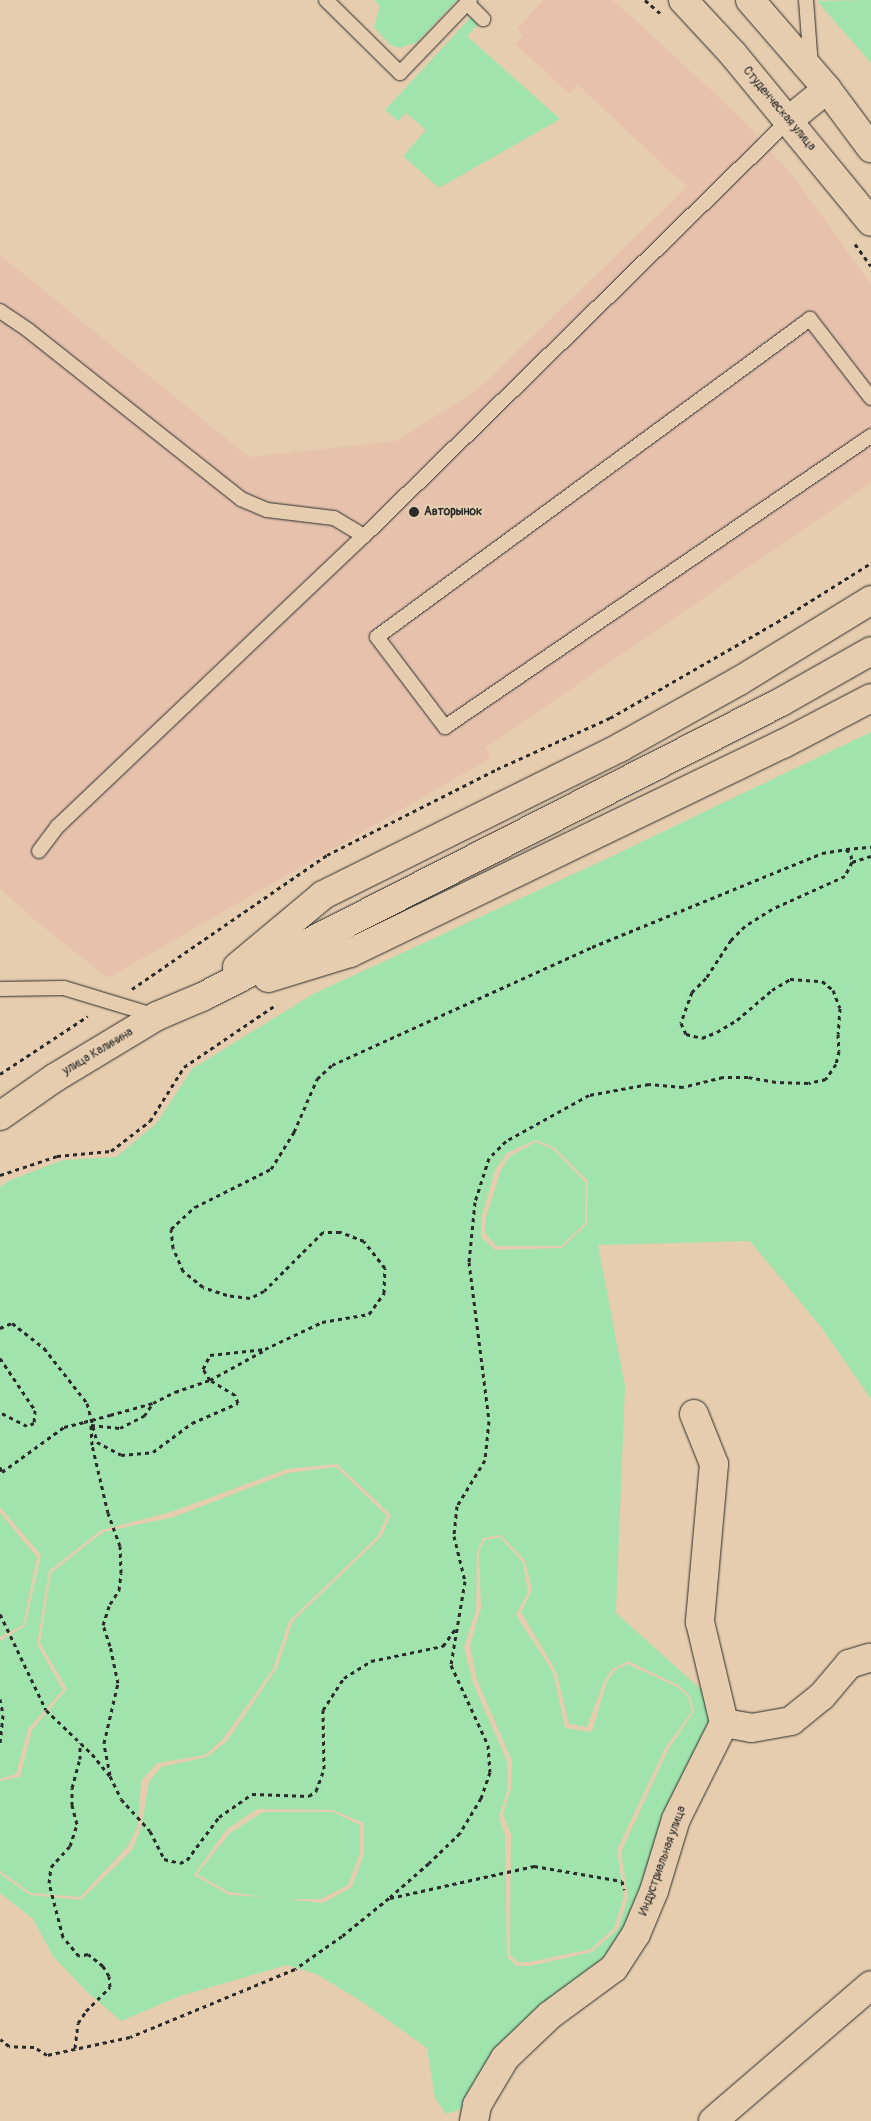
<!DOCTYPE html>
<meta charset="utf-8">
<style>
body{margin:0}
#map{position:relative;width:871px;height:2121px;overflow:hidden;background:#e7cdaf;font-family:Pangolin,sans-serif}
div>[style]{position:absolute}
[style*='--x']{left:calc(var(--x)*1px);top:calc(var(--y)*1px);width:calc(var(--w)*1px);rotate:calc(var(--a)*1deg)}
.built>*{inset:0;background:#e6c2ac}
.green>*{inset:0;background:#a0e3ad}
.path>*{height:3px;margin-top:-1.5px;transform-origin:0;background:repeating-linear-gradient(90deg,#2b2b2b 0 4px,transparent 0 8px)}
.roads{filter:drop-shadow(0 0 1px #2b2b2b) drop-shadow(0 0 1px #2b2b2b)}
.lane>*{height:14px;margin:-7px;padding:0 7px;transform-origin:7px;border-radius:7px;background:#e7cdaf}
.street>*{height:28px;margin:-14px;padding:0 14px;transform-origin:14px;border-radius:14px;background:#e7cdaf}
.secondary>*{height:28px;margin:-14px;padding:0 14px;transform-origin:14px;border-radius:14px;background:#e7cdaf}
.path-bridge>*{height:3px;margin-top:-1.5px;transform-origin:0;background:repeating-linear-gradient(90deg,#2b2b2b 0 4px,transparent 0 8px)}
.dots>*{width:14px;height:14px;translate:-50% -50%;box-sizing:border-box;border:2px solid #e7cdaf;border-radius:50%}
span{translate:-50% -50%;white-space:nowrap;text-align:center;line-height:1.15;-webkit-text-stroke:5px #e7cdaf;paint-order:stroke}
.street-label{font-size:12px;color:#2b2b2b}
.poi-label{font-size:12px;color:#2b2b2b;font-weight:700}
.left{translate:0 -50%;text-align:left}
</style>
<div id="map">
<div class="built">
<i style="clip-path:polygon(543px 0,612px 0,632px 17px,740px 117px,793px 176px,871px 284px,871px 483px,485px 748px,491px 758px,108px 978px,37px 922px,0 888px,0 255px,249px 457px,396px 441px,477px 390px,687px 187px,578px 85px,570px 94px,515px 44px,523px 35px,517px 29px)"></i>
</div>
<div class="green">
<i style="clip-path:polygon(374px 0,457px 0,417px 42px,400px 48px,390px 45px,374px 27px,380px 6px)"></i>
<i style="clip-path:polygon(871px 0,871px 63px,817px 1px)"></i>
<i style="clip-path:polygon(471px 17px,478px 24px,467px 36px,560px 119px,439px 188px,403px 156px,426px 130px,406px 113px,398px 121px,385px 110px)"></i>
<i style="clip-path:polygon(evenodd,871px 732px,871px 1399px,821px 1327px,750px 1241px,598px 1245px,625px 1386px,616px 1613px,706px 1694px,718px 1726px,633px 1933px,469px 2107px,446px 2114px,435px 2098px,427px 2048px,361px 2001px,316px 1974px,287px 1965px,180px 1996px,121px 2021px,85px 1990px,53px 1956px,33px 1919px,0 1893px,0 1874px,30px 1895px,81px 1900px,132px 1850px,141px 1828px,149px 1782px,161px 1767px,207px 1757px,227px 1741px,277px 1668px,293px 1621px,381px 1537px,391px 1515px,337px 1464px,287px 1469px,171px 1512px,101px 1530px,49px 1571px,37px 1644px,63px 1690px,28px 1729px,16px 1774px,0 1779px,0 1641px,25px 1626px,41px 1555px,0 1507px,0 1187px,8px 1181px,63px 1160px,116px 1157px,156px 1124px,192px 1069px,313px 994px,606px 859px,871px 732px,536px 1140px,555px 1148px,588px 1181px,587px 1224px,562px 1248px,495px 1250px,481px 1237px,481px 1219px,495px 1170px,507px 1153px,536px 1140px,871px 732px,501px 1535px,525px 1561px,532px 1590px,521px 1612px,556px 1671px,569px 1724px,587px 1727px,603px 1684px,611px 1670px,628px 1661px,678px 1685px,690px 1696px,694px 1711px,668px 1750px,621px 1852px,628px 1897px,618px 1929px,592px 1952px,530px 1966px,517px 1966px,507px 1957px,505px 1836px,499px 1817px,508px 1788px,507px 1761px,473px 1683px,464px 1647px,476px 1610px,477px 1551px,483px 1538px,501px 1535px,871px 732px,257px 1809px,333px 1810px,364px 1823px,364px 1853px,352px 1887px,323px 1903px,285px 1899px,321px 1899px,348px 1885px,360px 1853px,360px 1825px,333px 1812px,263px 1812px,230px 1833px,197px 1874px,229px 1892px,266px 1897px,229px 1895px,194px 1875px,226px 1830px,257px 1809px)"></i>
<i style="clip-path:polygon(536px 1142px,554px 1150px,585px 1182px,585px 1223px,561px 1246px,496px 1246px,485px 1233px,486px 1217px,501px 1170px,509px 1157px)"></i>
<i style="clip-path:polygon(336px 1467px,387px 1516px,377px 1537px,289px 1621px,273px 1669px,223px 1739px,205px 1755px,157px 1763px,141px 1781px,138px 1826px,128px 1846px,80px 1897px,31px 1893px,0 1871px,0 1781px,20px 1777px,32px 1730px,67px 1689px,40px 1643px,51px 1573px,103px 1532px,174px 1517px,288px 1473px)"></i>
<i style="clip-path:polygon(0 1513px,37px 1557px,23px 1625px,0 1637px)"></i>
<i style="clip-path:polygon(500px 1537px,523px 1563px,528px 1592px,516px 1615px,553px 1672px,565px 1728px,592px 1732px,606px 1684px,614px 1671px,627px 1664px,677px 1687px,688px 1697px,692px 1711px,665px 1748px,617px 1850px,624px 1896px,614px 1928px,591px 1949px,530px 1962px,518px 1962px,510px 1955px,511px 1834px,503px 1814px,511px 1788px,512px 1761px,477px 1680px,470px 1645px,481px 1608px,479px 1550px,485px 1540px)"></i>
</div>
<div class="path">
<i style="--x:645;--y:0;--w:20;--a:41"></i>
<i style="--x:855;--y:244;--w:27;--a:54"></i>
<i style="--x:846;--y:849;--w:25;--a:-5"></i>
<i style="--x:852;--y:862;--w:20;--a:-18"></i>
<i style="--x:132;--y:989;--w:237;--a:-34.5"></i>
<i style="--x:327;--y:855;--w:191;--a:-26.8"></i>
<i style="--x:497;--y:769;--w:124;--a:-24.3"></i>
<i style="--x:610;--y:718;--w:193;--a:-29.9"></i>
<i style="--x:777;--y:622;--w:111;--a:-32.1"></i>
<i style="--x:0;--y:1074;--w:105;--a:-33.4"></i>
<i style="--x:0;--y:1175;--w:60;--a:-18.4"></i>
<i style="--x:57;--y:1156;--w:54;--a:-5.3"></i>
<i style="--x:111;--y:1151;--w:49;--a:-37.6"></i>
<i style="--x:150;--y:1121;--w:64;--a:-57.8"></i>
<i style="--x:184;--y:1067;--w:112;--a:-34.1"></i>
<i style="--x:0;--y:1328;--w:13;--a:-23"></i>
<i style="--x:12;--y:1323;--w:41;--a:38"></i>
<i style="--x:44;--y:1348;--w:70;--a:52"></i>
<i style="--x:87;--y:1403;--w:40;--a:75.6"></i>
<i style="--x:97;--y:1442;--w:27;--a:28"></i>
<i style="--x:121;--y:1455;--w:32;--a:-5"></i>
<i style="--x:153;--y:1452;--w:49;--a:-36.6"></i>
<i style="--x:192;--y:1423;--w:50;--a:-23.5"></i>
<i style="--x:238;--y:1403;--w:9;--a:-111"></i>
<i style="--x:235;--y:1395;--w:29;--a:-149"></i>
<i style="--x:210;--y:1380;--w:13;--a:-122"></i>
<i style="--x:203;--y:1369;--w:16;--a:-63"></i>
<i style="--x:210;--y:1355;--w:55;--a:-6.2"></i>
<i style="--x:265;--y:1349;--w:63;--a:-25.3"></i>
<i style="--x:322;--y:1322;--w:48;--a:-9.7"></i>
<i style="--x:369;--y:1314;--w:26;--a:-54"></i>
<i style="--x:384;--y:1293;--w:25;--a:-88"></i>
<i style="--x:385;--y:1268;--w:34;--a:-128"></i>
<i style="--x:364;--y:1241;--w:26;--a:-159"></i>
<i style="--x:340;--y:1232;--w:17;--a:180"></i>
<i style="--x:323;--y:1232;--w:83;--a:135"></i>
<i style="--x:264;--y:1291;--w:16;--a:153"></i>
<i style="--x:250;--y:1298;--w:23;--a:-173"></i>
<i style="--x:227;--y:1295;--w:25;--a:-162"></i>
<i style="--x:203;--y:1287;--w:26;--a:-141"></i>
<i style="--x:183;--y:1271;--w:25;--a:-113"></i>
<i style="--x:173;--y:1248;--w:19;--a:-96"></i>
<i style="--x:171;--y:1229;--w:33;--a:-43"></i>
<i style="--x:195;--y:1207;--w:85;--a:-26.6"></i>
<i style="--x:271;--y:1169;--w:44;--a:-58.1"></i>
<i style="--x:294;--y:1132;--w:58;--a:-66.5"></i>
<i style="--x:317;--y:1079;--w:21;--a:-43"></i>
<i style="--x:332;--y:1065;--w:286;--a:-24.4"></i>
<i style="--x:592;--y:947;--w:248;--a:-22.2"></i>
<i style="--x:822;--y:853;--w:24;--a:-9"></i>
<i style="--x:846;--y:849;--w:8;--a:50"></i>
<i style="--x:851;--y:855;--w:7;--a:82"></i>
<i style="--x:852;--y:862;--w:16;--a:117"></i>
<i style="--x:845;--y:876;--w:80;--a:155.7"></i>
<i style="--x:772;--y:909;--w:32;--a:148"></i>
<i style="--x:745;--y:926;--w:20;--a:135"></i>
<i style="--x:731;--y:940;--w:45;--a:123.3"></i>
<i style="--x:706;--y:978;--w:20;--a:135"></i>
<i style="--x:692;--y:992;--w:33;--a:110"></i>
<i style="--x:681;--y:1023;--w:12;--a:66"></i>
<i style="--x:686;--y:1034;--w:16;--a:14"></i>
<i style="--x:702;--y:1038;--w:16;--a:-22"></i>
<i style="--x:717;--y:1032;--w:23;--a:-31"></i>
<i style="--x:737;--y:1020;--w:46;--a:-40.6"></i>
<i style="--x:772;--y:990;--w:21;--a:-31"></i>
<i style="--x:790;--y:979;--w:32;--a:4"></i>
<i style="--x:822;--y:981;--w:14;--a:39"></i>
<i style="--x:833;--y:990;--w:19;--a:69"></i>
<i style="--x:840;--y:1008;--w:26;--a:94"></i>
<i style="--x:838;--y:1034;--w:17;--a:87"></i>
<i style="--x:839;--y:1051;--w:13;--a:103"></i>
<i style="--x:836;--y:1064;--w:18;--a:124"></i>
<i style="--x:826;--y:1079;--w:18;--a:167"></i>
<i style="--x:808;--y:1083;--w:32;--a:-178"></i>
<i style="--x:776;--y:1082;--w:28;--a:-170"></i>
<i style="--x:748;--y:1077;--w:25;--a:180"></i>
<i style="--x:723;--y:1077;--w:41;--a:166"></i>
<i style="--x:683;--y:1087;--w:34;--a:-175"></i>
<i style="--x:649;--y:1084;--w:61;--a:169.6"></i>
<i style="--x:589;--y:1095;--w:95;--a:151"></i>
<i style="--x:506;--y:1141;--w:24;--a:135"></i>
<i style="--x:489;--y:1158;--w:46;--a:107.7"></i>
<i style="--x:475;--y:1202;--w:60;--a:95.7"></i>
<i style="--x:469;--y:1262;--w:160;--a:82.8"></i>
<i style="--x:489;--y:1421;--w:39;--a:96"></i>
<i style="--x:485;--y:1460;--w:54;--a:121.3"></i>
<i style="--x:457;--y:1506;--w:30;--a:96"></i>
<i style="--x:454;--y:1536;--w:46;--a:76.3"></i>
<i style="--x:465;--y:1581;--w:85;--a:99.5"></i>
<i style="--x:451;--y:1665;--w:88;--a:65.2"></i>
<i style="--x:488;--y:1745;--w:27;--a:86"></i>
<i style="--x:490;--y:1772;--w:28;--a:109"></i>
<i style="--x:481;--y:1798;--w:41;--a:121"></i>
<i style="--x:460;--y:1833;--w:43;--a:135.9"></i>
<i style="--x:429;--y:1863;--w:53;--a:138.8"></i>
<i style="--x:389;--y:1898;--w:60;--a:141"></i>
<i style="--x:342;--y:1936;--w:57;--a:144.9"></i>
<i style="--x:295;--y:1969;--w:178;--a:157.6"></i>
<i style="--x:130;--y:2037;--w:85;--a:167.8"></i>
<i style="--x:47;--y:2055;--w:15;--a:-148"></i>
<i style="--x:34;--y:2047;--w:25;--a:-178"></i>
<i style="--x:9;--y:2046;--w:11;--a:-142"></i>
<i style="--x:0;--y:1358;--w:63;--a:56.1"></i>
<i style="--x:35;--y:1410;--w:13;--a:94"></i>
<i style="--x:34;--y:1423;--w:8;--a:157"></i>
<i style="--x:27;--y:1426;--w:30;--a:-153"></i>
<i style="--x:110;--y:1415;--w:45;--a:-15.6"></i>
<i style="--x:0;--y:1467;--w:5;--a:68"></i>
<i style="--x:2;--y:1472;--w:77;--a:-36"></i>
<i style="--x:64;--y:1427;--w:21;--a:-14"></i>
<i style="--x:0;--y:1614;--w:106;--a:64.4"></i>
<i style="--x:46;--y:1710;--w:64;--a:43.7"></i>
<i style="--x:92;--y:1754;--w:28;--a:51"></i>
<i style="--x:110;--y:1776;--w:25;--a:64"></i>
<i style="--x:121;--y:1799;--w:43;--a:47.8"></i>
<i style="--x:150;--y:1831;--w:31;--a:63"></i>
<i style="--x:164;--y:1859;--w:16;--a:14"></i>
<i style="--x:180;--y:1863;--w:8;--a:-23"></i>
<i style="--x:187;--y:1860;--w:54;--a:-53.3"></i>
<i style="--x:219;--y:1817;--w:40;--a:-34.9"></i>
<i style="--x:252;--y:1794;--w:57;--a:2"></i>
<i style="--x:309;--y:1796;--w:9;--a:-36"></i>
<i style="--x:316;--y:1791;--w:23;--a:-70"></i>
<i style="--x:324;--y:1769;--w:59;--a:-91"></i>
<i style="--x:323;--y:1710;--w:38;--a:-57"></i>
<i style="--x:344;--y:1678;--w:32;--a:-32"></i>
<i style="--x:371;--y:1661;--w:74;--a:-11.8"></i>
<i style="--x:443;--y:1646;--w:22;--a:-54"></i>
<i style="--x:0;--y:1699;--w:16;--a:79"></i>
<i style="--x:3;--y:1715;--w:28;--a:96"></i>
<i style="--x:110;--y:1775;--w:33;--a:-101"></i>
<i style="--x:104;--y:1743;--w:62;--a:-76.9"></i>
<i style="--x:118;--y:1683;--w:38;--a:-102"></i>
<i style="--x:110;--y:1646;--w:22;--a:-108"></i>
<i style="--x:103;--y:1625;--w:22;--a:-72"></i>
<i style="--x:110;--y:1604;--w:17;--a:-57"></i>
<i style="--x:119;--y:1590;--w:17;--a:-83"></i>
<i style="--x:121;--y:1573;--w:27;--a:-92"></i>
<i style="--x:120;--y:1546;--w:35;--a:-110"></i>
<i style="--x:108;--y:1513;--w:70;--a:-103.2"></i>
<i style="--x:92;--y:1445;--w:20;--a:-93"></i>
<i style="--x:91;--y:1425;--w:29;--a:6"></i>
<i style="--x:120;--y:1428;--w:27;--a:-27"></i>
<i style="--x:144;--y:1416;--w:16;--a:-55"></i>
<i style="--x:153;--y:1403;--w:25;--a:-27"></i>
<i style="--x:175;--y:1392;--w:37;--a:-19"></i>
<i style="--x:210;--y:1380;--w:60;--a:-28.7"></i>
<i style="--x:390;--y:1898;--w:148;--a:-12.5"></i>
<i style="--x:534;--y:1866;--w:89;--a:9.7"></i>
<i style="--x:622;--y:1881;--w:9;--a:77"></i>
<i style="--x:75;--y:2048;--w:25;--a:-83"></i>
<i style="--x:78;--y:2023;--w:14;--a:-56"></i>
<i style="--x:86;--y:2011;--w:34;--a:-45"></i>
<i style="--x:110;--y:1987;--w:11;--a:-95"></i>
<i style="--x:109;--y:1976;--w:12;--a:-121"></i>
<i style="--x:103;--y:1966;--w:19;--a:-141"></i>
<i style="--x:88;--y:1954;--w:9;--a:167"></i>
<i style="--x:79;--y:1956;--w:25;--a:-130"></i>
<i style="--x:63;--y:1937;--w:56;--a:-104.5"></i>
<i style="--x:49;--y:1883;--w:16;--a:-83"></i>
<i style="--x:51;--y:1867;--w:28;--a:-48"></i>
<i style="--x:70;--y:1846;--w:23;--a:-72"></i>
<i style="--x:77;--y:1824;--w:20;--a:-105"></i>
<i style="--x:72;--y:1805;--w:17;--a:-90"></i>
<i style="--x:72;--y:1788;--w:30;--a:-75"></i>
<i style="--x:80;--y:1759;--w:16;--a:-90"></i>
</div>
<div class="roads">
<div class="lane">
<i style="--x:326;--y:0;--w:104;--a:44.6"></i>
<i style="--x:400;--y:73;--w:101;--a:-46.2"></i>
<i style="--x:806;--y:0;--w:67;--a:85.7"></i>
<i style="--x:467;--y:3;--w:23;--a:45"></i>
<i style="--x:0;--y:311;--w:34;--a:34"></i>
<i style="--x:28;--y:330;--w:272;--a:38.4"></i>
<i style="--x:241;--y:499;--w:28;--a:23"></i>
<i style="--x:267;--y:510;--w:67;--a:6.8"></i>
<i style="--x:334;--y:518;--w:35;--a:31"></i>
<i style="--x:871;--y:398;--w:100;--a:-127.7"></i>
<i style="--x:810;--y:319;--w:537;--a:143.71"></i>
<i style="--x:377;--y:637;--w:113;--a:52.9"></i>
<i style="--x:445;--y:727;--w:516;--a:-34.34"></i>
<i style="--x:39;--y:851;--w:31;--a:-53"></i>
<i style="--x:58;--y:826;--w:422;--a:-43.5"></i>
<i style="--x:364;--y:536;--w:595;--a:-44.39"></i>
<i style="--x:0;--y:989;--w:64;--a:-0.9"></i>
<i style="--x:64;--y:988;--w:96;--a:16.9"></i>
</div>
<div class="street">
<i style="--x:694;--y:1414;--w:54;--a:68.2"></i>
<i style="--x:714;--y:1464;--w:159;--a:95.1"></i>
<i style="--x:700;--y:1622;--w:104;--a:76.6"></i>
<i style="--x:724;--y:1723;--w:28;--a:10"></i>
<i style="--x:752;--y:1728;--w:40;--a:-10"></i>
<i style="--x:791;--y:1721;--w:40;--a:-39"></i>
<i style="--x:822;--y:1696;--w:42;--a:-49.8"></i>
<i style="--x:849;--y:1664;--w:21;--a:-17"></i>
<i style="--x:474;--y:2121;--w:16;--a:-79"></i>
<i style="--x:477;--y:2105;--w:55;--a:-59.2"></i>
<i style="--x:505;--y:2058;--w:62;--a:-43.7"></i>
<i style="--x:550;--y:2015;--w:79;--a:-36.3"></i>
<i style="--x:614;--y:1968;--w:40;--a:-57.1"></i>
<i style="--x:636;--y:1934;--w:47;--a:-67.3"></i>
<i style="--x:654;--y:1891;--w:75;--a:-73"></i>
<i style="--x:676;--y:1819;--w:107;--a:-63.4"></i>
</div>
<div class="secondary">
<i style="--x:683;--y:0;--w:74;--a:47.2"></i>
<i style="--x:733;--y:54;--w:217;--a:50.6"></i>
<i style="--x:750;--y:0;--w:118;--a:49.1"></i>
<i style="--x:827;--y:89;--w:74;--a:53.3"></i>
<i style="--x:789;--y:120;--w:49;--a:-39.2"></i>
<i style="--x:237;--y:967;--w:112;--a:-39.9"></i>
<i style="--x:323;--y:895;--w:333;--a:-26.4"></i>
<i style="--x:621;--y:747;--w:135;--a:-29.2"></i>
<i style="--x:739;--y:681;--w:155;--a:-31.5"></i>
<i style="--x:268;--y:978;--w:86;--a:-17"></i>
<i style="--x:350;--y:953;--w:481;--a:-25.8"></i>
<i style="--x:783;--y:744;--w:99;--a:-27.6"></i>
<i style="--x:0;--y:1116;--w:68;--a:-34.9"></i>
<i style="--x:56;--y:1077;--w:118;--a:-31.1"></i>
<i style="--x:157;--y:1016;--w:49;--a:-22.9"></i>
<i style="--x:202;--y:997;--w:650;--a:-27"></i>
<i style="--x:781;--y:702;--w:103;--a:-29.5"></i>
<i style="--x:713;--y:2121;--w:208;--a:-40.7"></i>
</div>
</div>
<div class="path-bridge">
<i style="--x:84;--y:1422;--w:27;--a:-15"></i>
</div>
<div class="dots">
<i style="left:414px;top:512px;background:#2b2b2b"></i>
</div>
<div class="street-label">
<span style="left:779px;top:109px;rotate:50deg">Студенческая улица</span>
<span style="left:98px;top:1052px;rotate:-31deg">улица Калинина</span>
<span style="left:663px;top:1861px;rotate:-70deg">Индустриальная улица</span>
</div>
<div class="poi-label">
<span class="left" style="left:424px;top:512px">Авторынок</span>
</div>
</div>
